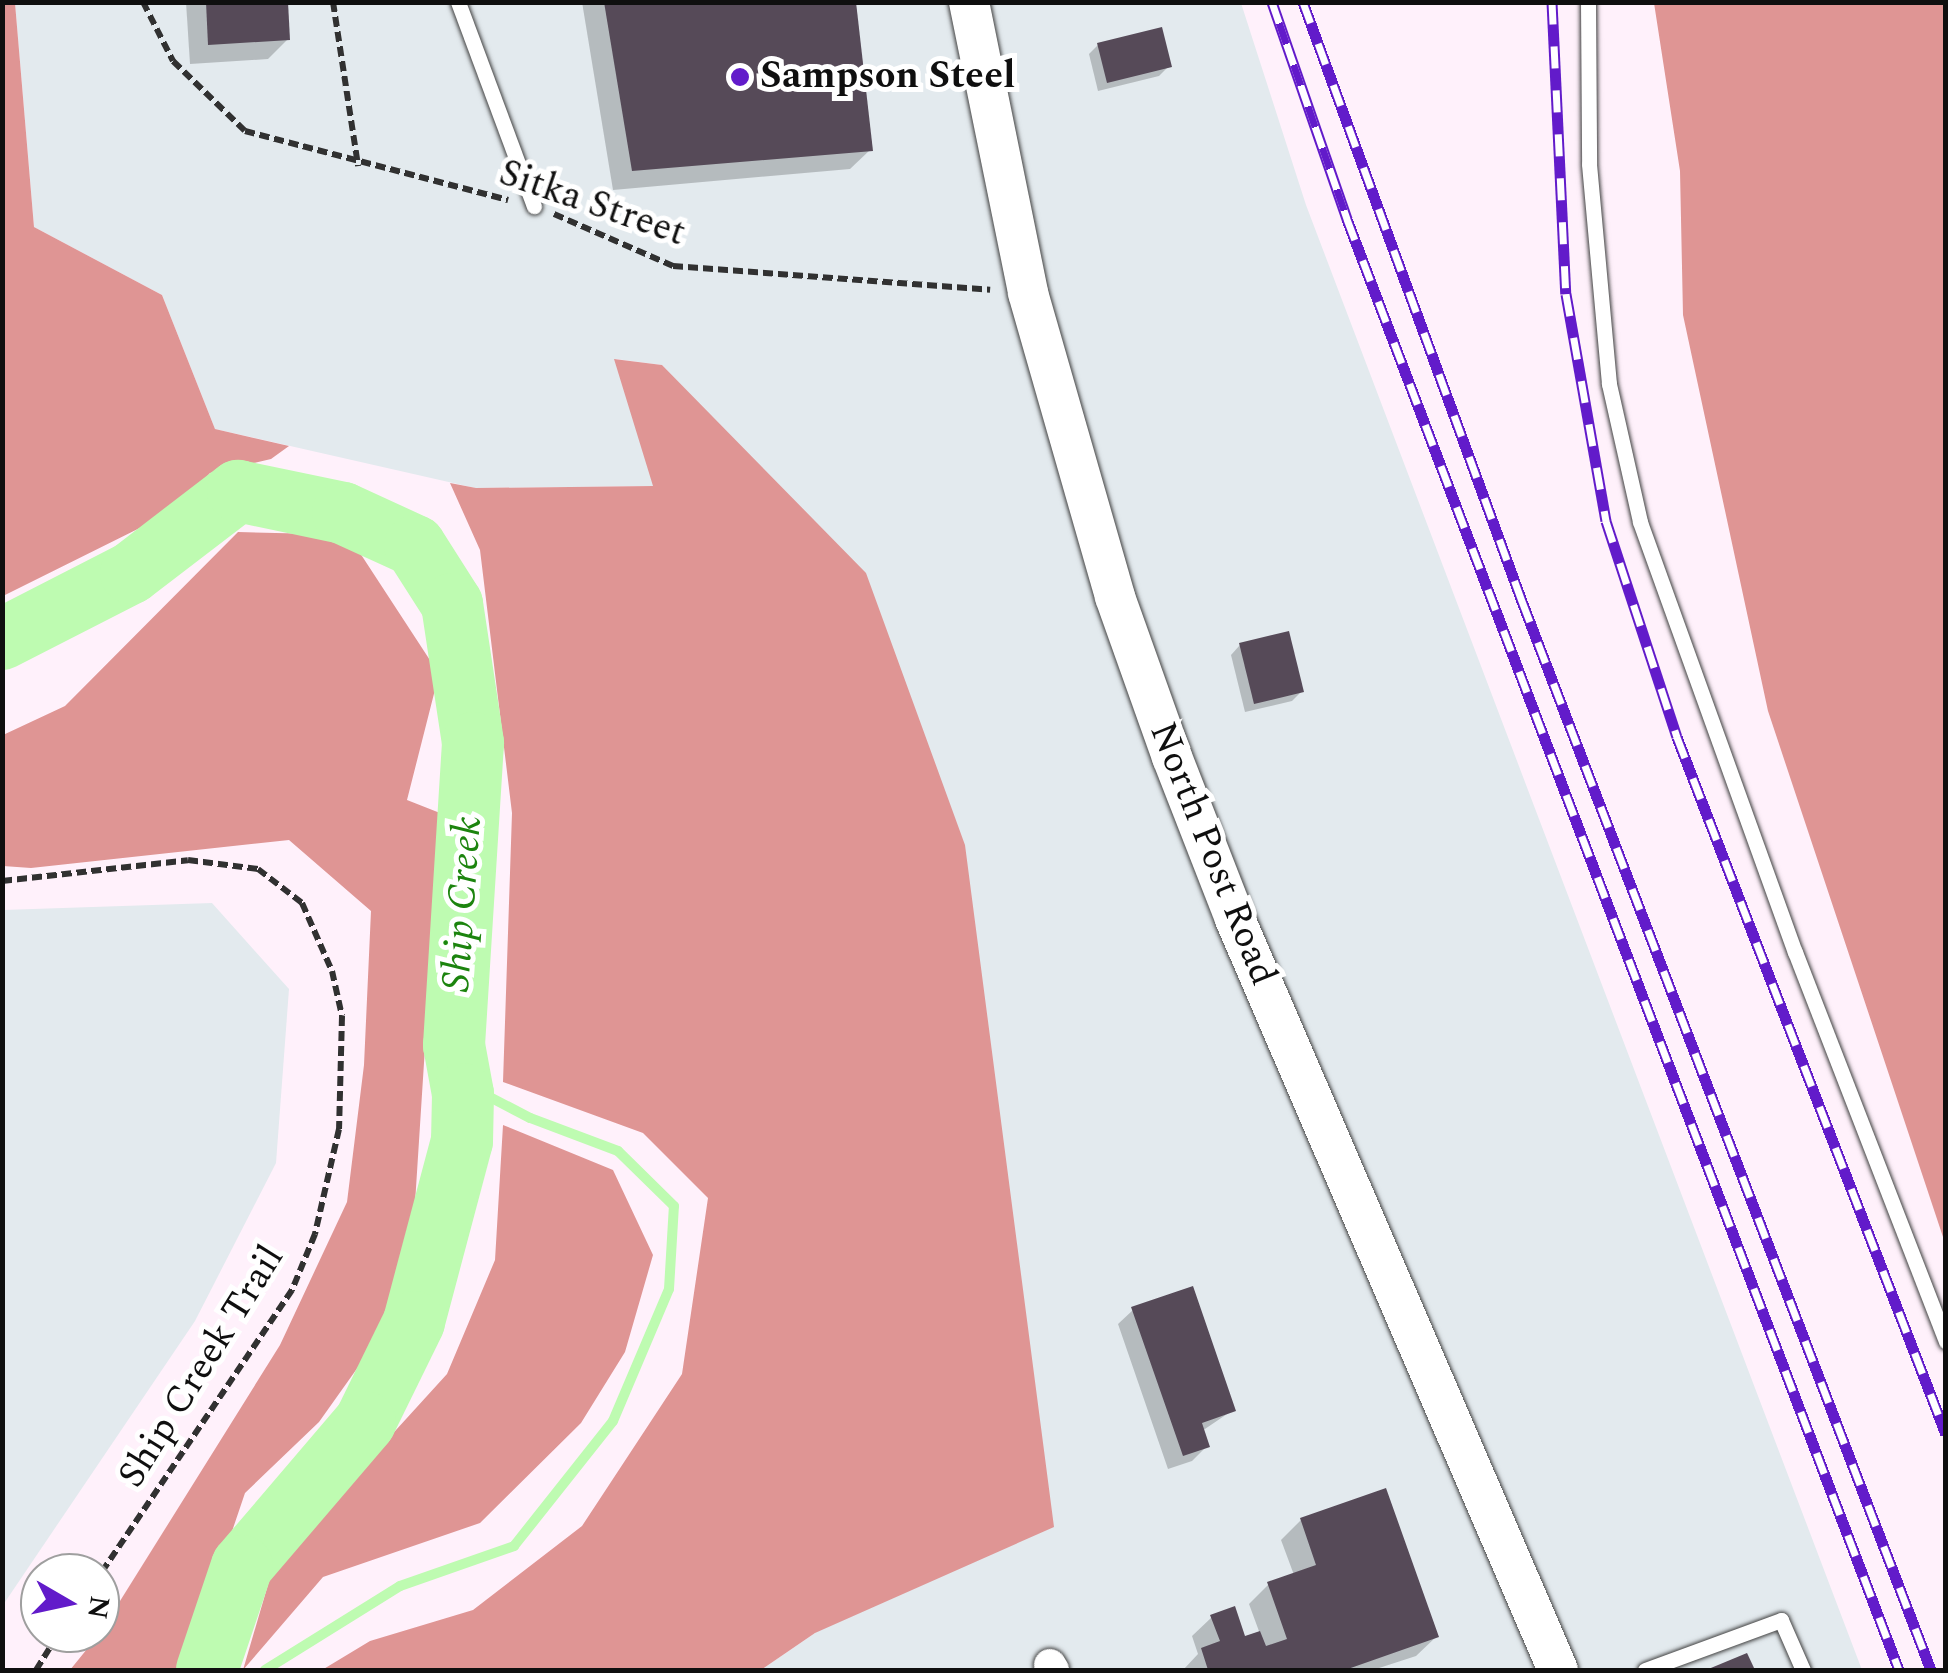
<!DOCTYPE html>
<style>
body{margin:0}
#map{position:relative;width:1948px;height:1673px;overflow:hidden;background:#fff1fb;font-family:Spectral,serif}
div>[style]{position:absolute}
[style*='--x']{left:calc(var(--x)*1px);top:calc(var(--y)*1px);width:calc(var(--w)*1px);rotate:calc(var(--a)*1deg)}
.industrial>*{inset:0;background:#e3eaee}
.forest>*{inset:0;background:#df9594}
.shadow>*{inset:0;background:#0003}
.stream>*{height:10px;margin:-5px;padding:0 5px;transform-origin:5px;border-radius:5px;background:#befbb1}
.river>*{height:62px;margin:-31px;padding:0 31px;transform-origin:31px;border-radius:31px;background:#befbb1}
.building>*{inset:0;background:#564a58}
.path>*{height:6px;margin-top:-3px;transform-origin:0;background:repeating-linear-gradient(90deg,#313131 0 10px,transparent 0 15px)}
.roads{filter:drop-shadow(0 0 2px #424242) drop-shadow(0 0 2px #424242)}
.service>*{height:15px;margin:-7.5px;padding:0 7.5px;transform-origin:7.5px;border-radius:7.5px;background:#fff}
.minor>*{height:32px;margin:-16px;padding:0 16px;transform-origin:16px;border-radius:16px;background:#fff}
.tertiary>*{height:40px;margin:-20px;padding:0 20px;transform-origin:20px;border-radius:20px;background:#fff}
.rail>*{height:11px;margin-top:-5.5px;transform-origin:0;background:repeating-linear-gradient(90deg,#fff 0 22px,#621bca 0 44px);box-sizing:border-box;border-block:2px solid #621bca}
.dots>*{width:28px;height:28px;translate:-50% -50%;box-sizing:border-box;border:5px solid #fff;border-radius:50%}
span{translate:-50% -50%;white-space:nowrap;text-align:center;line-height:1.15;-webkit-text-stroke:10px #fff;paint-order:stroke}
.poi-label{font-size:38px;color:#0f0f0f;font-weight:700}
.left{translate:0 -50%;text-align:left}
.street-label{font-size:38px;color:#0f0f0f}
.water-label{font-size:40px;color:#1c840e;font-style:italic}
.frame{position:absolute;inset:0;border:5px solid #0f0f0f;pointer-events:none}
.north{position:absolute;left:20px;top:1553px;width:100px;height:100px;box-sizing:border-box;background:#fff;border:2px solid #9f9f9f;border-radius:50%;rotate:99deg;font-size:28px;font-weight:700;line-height:40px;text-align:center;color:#0f0f0f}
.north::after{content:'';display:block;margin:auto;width:35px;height:45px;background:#621bca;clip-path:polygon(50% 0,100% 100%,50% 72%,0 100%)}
</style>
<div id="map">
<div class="industrial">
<i style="clip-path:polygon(15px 3px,1241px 3px,1306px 205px,1862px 1670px,761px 1670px,815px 1633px,759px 468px,662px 365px,616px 359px,654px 486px,475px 488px,215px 429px,162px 295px,34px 227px)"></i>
<i style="clip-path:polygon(212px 903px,289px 989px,276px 1163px,195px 1321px,3px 1605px,3px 910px)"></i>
</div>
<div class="forest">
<i style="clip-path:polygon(15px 3px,34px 227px,162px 295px,215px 429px,289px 446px,271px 459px,210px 473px,178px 509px,3px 596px,2px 3px)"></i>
<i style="clip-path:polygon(1654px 3px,1945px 3px,1945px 1243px,1768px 711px,1683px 315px,1680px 171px)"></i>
<i style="clip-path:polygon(614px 359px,662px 365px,866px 573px,965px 845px,1054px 1527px,815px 1633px,761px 1670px,322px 1670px,370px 1641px,473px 1610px,582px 1526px,682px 1374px,708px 1198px,643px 1133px,503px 1082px,512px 813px,480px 550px,450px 483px,476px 488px,653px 486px)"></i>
<i style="clip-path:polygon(238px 532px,319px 534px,360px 553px,439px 674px,407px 800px,440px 813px,414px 1219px,383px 1332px,319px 1422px,245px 1493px,185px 1670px,70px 1670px,100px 1633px,280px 1345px,347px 1202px,364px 1065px,371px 911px,289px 840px,31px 868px,3px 866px,3px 735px,65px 706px)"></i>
<i style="clip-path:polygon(503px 1125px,613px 1170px,653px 1255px,625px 1352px,581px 1423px,480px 1523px,323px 1577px,243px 1670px,274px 1564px,447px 1374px,495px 1260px)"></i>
</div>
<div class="shadow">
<i style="clip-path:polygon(186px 2px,285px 2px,288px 39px,268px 59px,190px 64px)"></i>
<i style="clip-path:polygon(582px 2px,854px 2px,870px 150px,850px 169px,613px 190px)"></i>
<i style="clip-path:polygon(1098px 45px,1169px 66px,1159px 76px,1098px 91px,1089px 54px)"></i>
<i style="clip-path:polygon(1240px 645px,1302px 691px,1292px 701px,1245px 712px,1231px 655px)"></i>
<i style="clip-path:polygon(1133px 1310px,1233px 1410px,1202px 1431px,1207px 1446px,1192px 1461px,1168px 1469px,1118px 1324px)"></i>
<i style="clip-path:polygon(1301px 1520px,1436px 1637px,1416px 1656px,1373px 1670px,1183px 1670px,1198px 1654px,1192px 1636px,1212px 1617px,1244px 1639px,1260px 1634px,1249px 1604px,1269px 1584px,1294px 1575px,1281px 1540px)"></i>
</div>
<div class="stream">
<i style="--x:265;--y:1670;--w:159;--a:-31.9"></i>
<i style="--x:400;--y:1586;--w:121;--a:-19.3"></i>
<i style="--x:514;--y:1546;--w:159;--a:-51.6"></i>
<i style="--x:613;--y:1421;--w:143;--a:-67"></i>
<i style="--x:669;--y:1289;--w:83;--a:-86.6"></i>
<i style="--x:674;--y:1206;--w:78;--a:-135.5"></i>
<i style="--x:618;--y:1151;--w:94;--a:-159.4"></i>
<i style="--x:530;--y:1118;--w:78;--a:-152.4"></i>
</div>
<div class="river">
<i style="--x:2;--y:639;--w:145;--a:-27.1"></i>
<i style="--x:131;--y:573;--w:135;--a:-37.5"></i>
<i style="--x:238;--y:491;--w:107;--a:11.8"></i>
<i style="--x:343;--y:513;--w:79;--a:24.6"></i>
<i style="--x:415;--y:546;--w:69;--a:57.5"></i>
<i style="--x:452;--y:604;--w:141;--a:81.4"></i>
<i style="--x:473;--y:743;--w:303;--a:93.6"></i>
<i style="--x:454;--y:1045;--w:50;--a:79.6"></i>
<i style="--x:463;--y:1094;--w:47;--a:91.2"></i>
<i style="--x:462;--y:1141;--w:187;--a:104.9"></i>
<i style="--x:414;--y:1322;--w:111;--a:116.1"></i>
<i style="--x:365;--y:1422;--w:189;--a:130.5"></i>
<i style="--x:242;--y:1566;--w:110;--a:108.6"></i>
</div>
<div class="building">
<i style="clip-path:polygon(206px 2px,288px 2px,290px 40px,208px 45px)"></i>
<i style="clip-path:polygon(604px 2px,856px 2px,873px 151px,632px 171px)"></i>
<i style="clip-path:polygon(1162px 27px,1172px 67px,1107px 83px,1097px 43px)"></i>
<i style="clip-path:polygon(1289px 631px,1304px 692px,1254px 704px,1239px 643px)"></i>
<i style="clip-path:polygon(1193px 1286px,1236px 1411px,1202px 1423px,1210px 1447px,1183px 1456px,1131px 1307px)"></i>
<i style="clip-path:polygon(1386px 1488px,1439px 1637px,1345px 1670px,1208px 1670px,1201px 1648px,1220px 1641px,1210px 1615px,1235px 1606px,1245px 1636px,1260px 1631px,1266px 1646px,1287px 1639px,1267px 1582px,1316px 1565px,1300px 1518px)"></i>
<i style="clip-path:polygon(1747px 1653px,1755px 1670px,1706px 1670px)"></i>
</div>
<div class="path">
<i style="--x:143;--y:2;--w:66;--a:63"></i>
<i style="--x:173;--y:61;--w:100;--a:44.2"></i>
<i style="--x:245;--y:131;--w:272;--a:14.7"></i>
<i style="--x:333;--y:2;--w:166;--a:81.3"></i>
<i style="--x:554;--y:214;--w:130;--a:23.6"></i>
<i style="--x:673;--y:266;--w:318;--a:4.3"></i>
<i style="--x:2;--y:881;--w:187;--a:-6.4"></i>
<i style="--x:188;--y:860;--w:71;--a:7.3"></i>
<i style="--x:258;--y:869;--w:56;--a:37.7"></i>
<i style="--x:302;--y:903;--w:74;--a:66.2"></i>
<i style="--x:332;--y:971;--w:46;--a:77.5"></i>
<i style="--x:342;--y:1016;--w:113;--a:91.5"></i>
<i style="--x:339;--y:1129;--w:108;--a:102.9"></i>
<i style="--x:315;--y:1234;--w:61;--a:112.3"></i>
<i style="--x:292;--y:1290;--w:344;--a:124"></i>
<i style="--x:36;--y:1670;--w:44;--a:-58.1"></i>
</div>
<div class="roads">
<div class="service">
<i style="--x:458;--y:2;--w:218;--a:69.6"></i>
<i style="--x:1588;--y:2;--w:162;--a:89.6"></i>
<i style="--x:1589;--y:164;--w:221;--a:84.8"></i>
<i style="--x:1609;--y:384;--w:141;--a:77.3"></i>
<i style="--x:1640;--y:522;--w:457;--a:70.2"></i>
<i style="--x:1795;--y:952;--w:418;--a:68.8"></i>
<i style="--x:1645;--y:1670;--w:145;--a:-20.2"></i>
<i style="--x:1781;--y:1620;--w:55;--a:66.3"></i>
</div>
<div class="minor">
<i style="--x:1050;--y:1665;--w:6;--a:59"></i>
</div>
<div class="tertiary">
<i style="--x:969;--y:2;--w:297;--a:78.5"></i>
<i style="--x:1028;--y:293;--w:316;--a:74"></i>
<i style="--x:1115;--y:597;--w:170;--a:70.4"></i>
<i style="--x:1172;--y:757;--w:174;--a:68.7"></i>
<i style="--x:1235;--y:919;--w:818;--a:66.73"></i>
</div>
</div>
<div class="rail">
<i style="--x:1272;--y:2;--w:230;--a:70.9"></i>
<i style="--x:1347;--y:219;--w:1552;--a:69.17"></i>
<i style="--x:1303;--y:2;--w:638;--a:69.92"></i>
<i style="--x:1522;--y:601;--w:1145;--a:69.06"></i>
<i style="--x:1552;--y:2;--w:292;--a:87.3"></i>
<i style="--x:1566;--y:294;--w:230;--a:80"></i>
<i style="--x:1606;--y:521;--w:227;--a:71.8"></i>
<i style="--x:1677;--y:737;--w:747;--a:68.9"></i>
</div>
<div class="dots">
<i style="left:740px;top:77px;background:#621bca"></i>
</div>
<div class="poi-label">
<span class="left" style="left:760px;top:77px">Sampson Steel</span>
</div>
<div class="street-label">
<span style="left:592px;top:204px;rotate:19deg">Sitka Street</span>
<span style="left:1212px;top:854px;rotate:68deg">North Post Road</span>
<span style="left:202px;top:1367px;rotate:-58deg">Ship Creek Trail</span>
</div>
<div class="water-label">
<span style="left:463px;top:904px;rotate:-86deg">Ship Creek</span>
</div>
<div class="frame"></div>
<div class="north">N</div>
</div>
